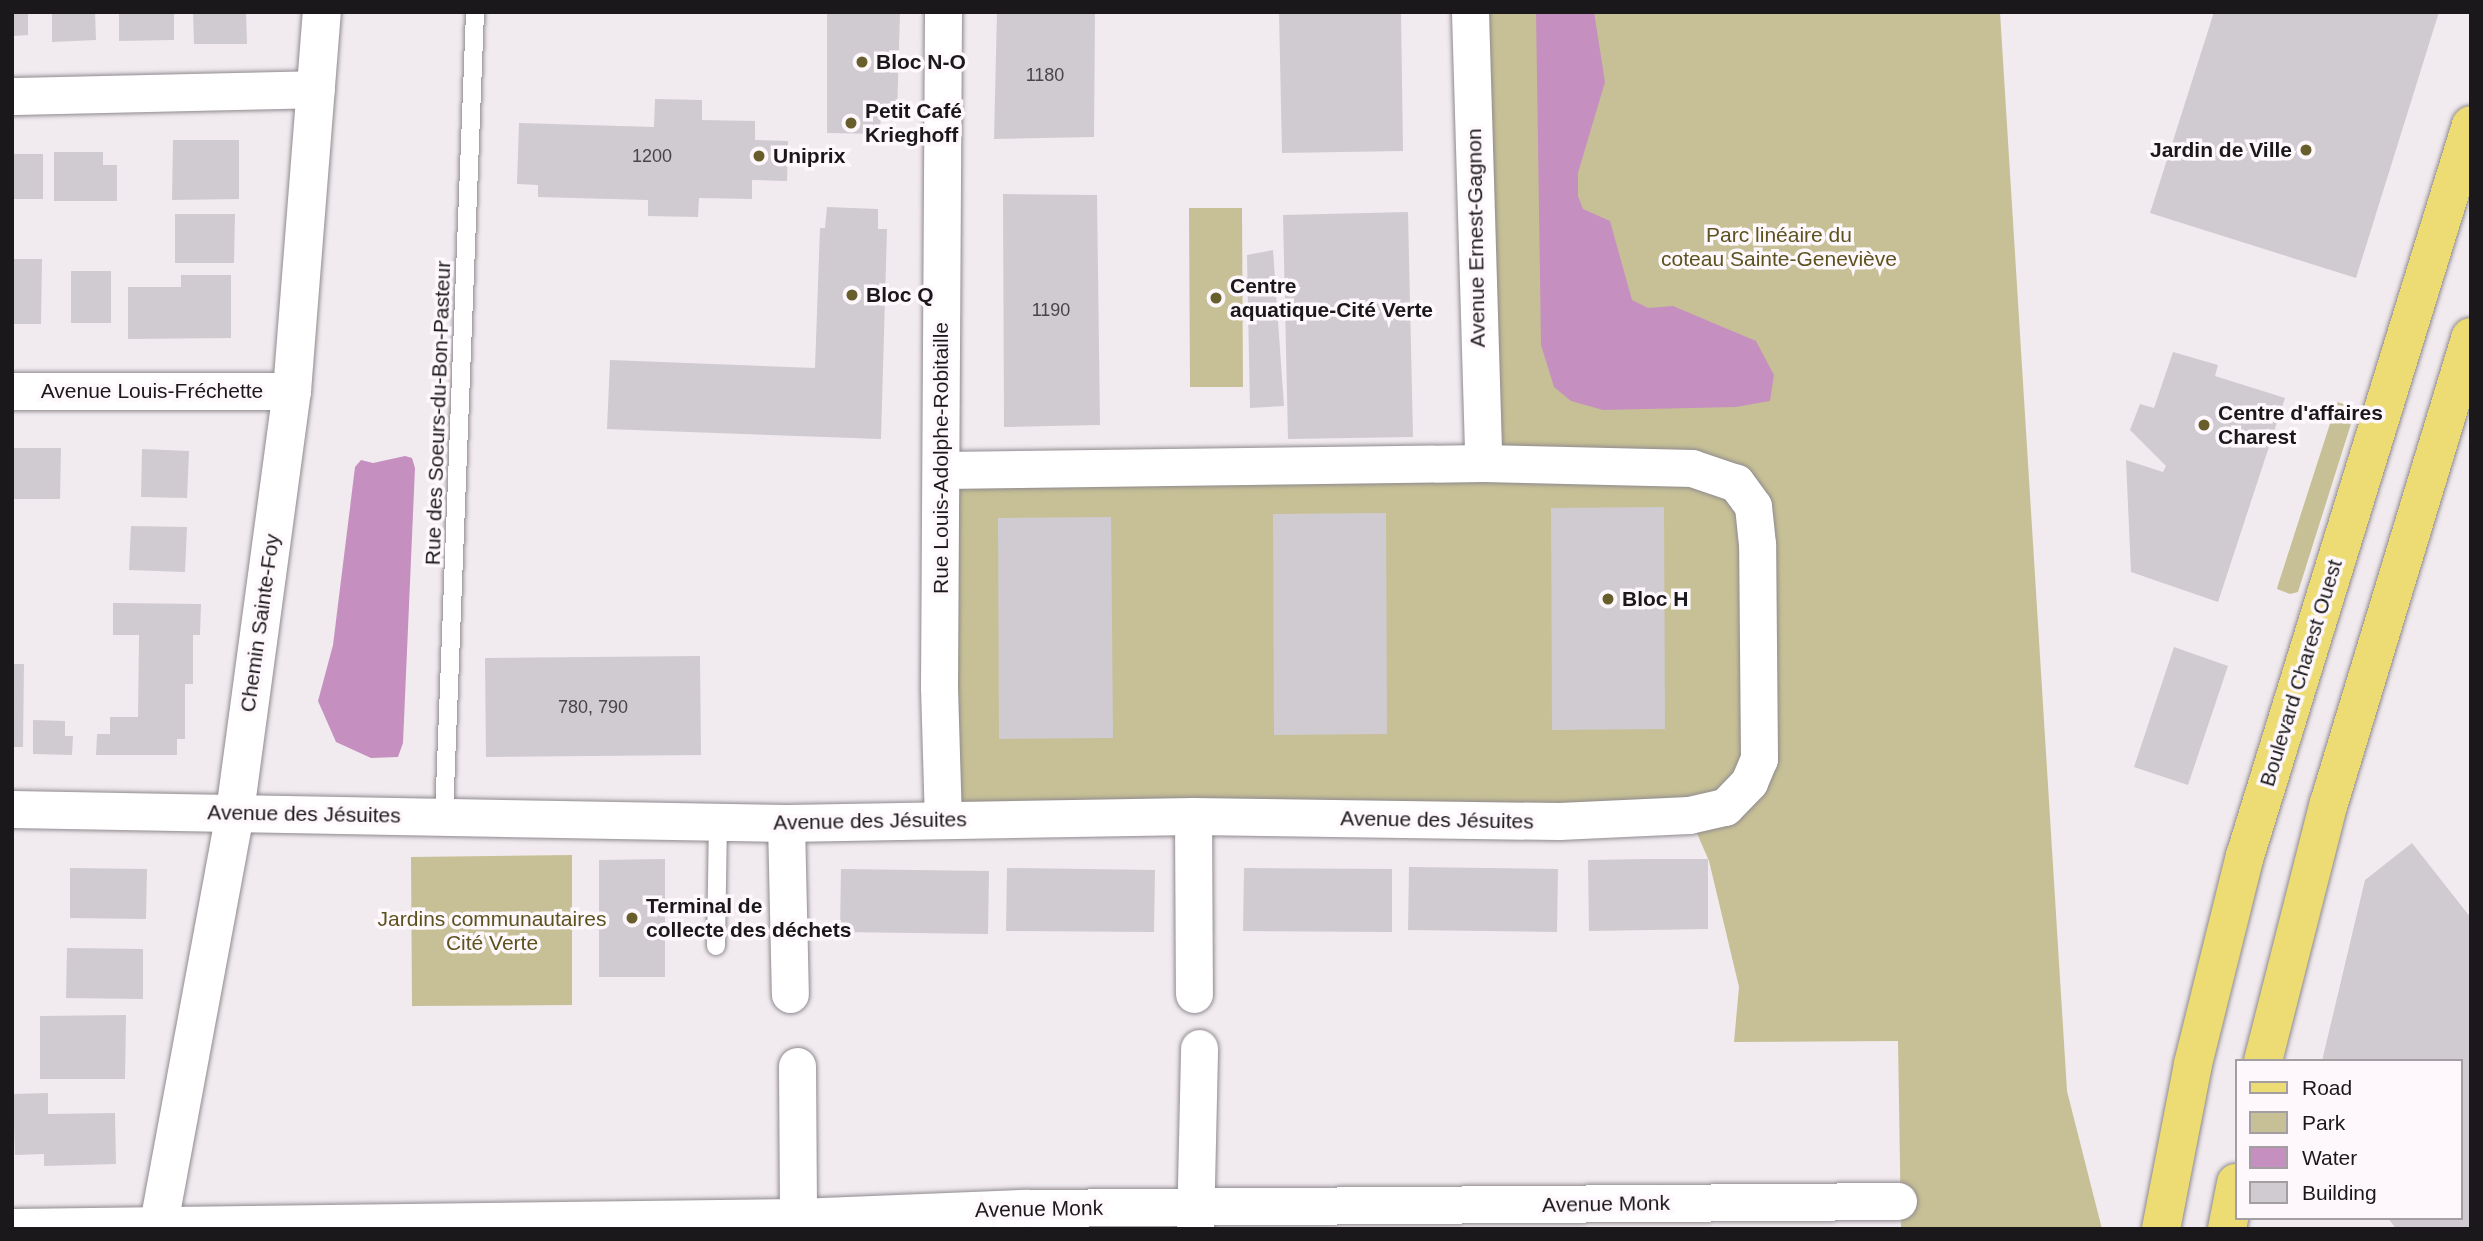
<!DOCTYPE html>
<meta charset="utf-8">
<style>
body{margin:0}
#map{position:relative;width:2483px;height:1241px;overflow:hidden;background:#f1ebf0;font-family:Arial,sans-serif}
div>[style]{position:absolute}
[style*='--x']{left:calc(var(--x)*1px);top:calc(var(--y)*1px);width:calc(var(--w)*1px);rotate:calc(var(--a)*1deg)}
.green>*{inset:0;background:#c7c096}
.water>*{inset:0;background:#c590bf}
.building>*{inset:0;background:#d0cbd0}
.roads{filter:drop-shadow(0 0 2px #8f8a8e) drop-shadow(0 0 2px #8f8a8e)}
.service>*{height:18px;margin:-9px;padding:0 9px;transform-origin:9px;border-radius:9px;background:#fff}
.minor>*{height:37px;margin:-18.5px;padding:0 18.5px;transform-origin:18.5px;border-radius:18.5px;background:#fff}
.secondary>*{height:38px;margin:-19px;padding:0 19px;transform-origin:19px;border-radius:19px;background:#fff}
.primary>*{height:38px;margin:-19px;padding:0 19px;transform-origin:19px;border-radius:19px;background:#eddc73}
.dots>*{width:19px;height:19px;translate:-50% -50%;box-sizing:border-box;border:4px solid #fef8fd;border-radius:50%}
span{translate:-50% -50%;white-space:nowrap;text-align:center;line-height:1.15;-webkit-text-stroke:7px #fef8fd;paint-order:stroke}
.number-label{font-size:18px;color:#484548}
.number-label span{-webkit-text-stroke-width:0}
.poi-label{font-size:21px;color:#1a181a;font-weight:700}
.left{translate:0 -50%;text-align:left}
.right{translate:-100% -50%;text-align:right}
.park-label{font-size:21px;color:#5c521e}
.street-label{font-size:21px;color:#1a181a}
.frame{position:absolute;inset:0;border:14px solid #1a181a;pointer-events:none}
.legend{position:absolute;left:2235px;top:1059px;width:228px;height:161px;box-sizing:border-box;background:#fef8fd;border:2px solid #a39ea2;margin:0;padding:9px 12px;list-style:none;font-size:21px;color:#1a181a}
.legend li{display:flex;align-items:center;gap:14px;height:35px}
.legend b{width:35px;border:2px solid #a39ea2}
</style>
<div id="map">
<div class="green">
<i style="clip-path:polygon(1470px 12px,2000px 12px,2067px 1091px,2102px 1229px,1901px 1229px,1898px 1041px,1734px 1042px,1739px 987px,1709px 861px,1689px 815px,943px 820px,943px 470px,1483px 463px)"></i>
<i style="clip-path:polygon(1189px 208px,1242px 208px,1243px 387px,1190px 387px)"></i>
<i style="clip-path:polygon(2337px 402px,2356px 408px,2298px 592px,2290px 594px,2277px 589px,2278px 585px)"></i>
<i style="clip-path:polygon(572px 855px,572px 1005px,412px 1006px,411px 857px)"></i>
</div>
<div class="water">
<i style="clip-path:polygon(1536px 12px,1594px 12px,1605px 82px,1578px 173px,1578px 196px,1583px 209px,1610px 221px,1632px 300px,1648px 308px,1673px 306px,1756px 341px,1774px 375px,1770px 401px,1736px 407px,1603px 410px,1571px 401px,1554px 387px,1541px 345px)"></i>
<i style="clip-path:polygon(405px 456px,412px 458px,415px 468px,403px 743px,398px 757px,371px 758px,336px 742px,318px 701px,333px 645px,355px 467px,361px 460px,373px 463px)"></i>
</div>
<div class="building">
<i style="clip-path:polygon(12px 12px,28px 12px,28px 35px,12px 36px)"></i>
<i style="clip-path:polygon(52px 12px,95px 12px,96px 40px,52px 42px)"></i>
<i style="clip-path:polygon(119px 12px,174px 12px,174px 40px,119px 41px)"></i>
<i style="clip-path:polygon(193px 12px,246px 12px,247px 44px,194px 44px)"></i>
<i style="clip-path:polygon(827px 12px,900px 12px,897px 115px,881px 114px,880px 134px,827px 133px)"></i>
<i style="clip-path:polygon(997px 12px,1095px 12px,1094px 137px,994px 139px)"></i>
<i style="clip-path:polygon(1279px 12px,1401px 12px,1403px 151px,1282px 153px)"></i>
<i style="clip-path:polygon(2214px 12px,2439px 12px,2356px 278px,2150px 213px)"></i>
<i style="clip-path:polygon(655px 99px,702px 100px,702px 120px,755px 121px,755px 140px,788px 141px,787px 181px,752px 180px,752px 199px,699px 198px,698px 217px,648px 216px,648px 200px,538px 197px,538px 185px,517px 184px,519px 123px,654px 127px)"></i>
<i style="clip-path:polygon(173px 140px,239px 140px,239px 199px,172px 200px)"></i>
<i style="clip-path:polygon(54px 152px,103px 152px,103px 165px,117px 165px,117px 201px,54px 201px)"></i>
<i style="clip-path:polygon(12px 154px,43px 154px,43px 199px,12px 199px)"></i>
<i style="clip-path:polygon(1003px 194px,1097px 195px,1100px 425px,1004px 427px)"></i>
<i style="clip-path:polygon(827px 207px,878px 209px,878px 229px,887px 229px,881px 439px,607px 429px,610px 360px,815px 368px,820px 228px,825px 228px)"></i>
<i style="clip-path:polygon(1408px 212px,1413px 437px,1288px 439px,1283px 215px)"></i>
<i style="clip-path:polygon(175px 214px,235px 214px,234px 263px,175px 263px)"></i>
<i style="clip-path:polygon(1273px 250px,1284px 406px,1250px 408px,1247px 255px)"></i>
<i style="clip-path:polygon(12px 259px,42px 259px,41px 324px,12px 324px)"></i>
<i style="clip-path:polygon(71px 271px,111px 271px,111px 323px,71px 323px)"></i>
<i style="clip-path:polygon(181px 275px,231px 275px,231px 338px,128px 339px,128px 287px,181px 287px)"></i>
<i style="clip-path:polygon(2173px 352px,2218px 365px,2215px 376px,2285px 398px,2218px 602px,2131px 572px,2126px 460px,2163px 472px,2166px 466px,2130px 430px,2140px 404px,2154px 408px)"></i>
<i style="clip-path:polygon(12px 448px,61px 448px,60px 499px,12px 499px)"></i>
<i style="clip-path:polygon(142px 449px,189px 451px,187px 498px,141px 497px)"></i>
<i style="clip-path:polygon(1664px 507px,1665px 729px,1552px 730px,1551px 508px)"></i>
<i style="clip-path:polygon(1386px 513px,1387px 734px,1274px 735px,1273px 514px)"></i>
<i style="clip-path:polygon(1111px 517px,1113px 738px,999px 739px,998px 518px)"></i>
<i style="clip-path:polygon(131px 526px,187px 527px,185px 572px,129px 570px)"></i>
<i style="clip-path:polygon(113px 603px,201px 604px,200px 635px,193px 635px,193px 684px,185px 684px,185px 739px,177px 739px,177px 755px,96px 755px,97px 734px,110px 734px,110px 717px,138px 717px,139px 635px,113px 635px)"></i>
<i style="clip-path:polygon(2174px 647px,2228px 666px,2188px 785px,2134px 767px)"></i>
<i style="clip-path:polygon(700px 656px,701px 755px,486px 757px,485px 658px)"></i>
<i style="clip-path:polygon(12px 664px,24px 664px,23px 747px,12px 747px)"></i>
<i style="clip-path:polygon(33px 720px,65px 721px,65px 736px,73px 736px,72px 755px,33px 754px)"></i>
<i style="clip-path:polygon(2412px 843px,2471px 918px,2471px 1229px,2396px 1229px,2388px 1218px,2460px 1218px,2460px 1061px,2322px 1061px,2365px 880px)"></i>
<i style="clip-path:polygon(665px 859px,665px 977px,599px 977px,599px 860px)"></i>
<i style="clip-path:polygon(1648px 859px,1708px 859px,1708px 929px,1589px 931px,1588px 860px)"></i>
<i style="clip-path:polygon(1409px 867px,1558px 869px,1557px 932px,1408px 930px)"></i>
<i style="clip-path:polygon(70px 868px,147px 869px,146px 919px,70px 918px)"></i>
<i style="clip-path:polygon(1007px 868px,1155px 870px,1154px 932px,1006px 931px)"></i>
<i style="clip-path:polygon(1244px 868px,1392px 869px,1392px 932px,1243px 931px)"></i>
<i style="clip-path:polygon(841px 869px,989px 871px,988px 934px,840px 932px)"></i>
<i style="clip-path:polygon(67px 948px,143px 949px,143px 999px,66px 998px)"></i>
<i style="clip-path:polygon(126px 1015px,125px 1079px,40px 1079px,40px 1016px)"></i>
<i style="clip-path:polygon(48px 1093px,48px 1114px,115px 1113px,116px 1164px,44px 1166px,44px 1154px,15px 1155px,13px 1094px)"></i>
</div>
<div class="roads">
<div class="service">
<i style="--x:444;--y:816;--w:805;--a:-87.79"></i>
<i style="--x:716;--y:946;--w:124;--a:-89.1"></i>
</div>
<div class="minor">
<i style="--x:943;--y:12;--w:675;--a:90.34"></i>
<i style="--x:939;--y:687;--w:133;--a:88.3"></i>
<i style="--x:1470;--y:12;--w:451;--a:88.3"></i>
<i style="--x:12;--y:96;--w:304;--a:-1.3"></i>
<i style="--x:12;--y:391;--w:280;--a:0"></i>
<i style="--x:12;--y:809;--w:774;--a:1.04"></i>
<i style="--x:786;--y:823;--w:407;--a:-1"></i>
<i style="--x:1193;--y:816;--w:366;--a:0.8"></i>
<i style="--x:1559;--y:821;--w:130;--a:-2.6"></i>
<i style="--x:1689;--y:815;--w:37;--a:-13"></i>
<i style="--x:1725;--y:807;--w:35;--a:-46"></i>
<i style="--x:1749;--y:782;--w:25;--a:-67"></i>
<i style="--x:1759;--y:759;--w:215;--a:-90.5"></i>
<i style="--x:1757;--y:544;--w:38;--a:-96"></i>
<i style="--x:1753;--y:506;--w:29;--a:-126"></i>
<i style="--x:1736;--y:483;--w:46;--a:-161.2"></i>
<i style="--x:1692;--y:468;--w:209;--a:-178.6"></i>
<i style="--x:1483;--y:463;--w:540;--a:179.26"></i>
<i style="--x:1193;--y:816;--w:178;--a:89.7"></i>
<i style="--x:786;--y:823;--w:171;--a:88.7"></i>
<i style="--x:797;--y:1066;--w:163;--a:89.6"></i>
<i style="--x:12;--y:1227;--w:786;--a:-0.73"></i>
<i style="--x:798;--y:1217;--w:229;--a:-2.3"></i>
<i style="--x:1027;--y:1208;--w:871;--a:-0.46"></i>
<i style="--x:1195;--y:1229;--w:181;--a:-88.7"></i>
</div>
<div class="secondary">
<i style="--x:158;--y:1229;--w:424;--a:-79.5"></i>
<i style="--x:235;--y:812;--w:425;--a:-82.3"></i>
<i style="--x:292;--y:391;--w:380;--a:-85.5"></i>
</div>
<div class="primary">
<i style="--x:2263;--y:1061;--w:266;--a:-75.7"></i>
<i style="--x:2329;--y:803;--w:487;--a:-73.1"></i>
<i style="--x:2161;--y:1229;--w:168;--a:-79"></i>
<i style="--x:2193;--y:1064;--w:214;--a:-76"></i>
<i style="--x:2245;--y:856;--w:765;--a:-72.82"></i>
<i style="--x:2227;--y:1229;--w:47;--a:-78.9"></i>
</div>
</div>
<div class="dots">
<i style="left:862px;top:62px;background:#685e2b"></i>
<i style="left:851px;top:123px;background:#685e2b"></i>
<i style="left:2306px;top:150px;background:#685e2b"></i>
<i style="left:759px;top:156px;background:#685e2b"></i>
<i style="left:852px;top:295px;background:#685e2b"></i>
<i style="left:1216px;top:298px;background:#685e2b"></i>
<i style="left:2204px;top:425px;background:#685e2b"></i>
<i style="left:1608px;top:599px;background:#685e2b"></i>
<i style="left:632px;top:918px;background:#685e2b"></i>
</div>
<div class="number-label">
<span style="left:1045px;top:75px">1180</span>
<span style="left:652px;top:156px">1200</span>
<span style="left:1051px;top:310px">1190</span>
<span style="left:593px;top:707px">780, 790</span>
</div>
<div class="poi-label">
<span class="left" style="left:876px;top:62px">Bloc N-O</span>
<span class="left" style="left:865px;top:123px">Petit Café<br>Krieghoff</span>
<span class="right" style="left:2292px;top:150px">Jardin de Ville</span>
<span class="left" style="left:773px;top:156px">Uniprix</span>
<span class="left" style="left:1230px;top:298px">Centre<br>aquatique-Cité Verte</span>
<span class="left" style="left:866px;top:295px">Bloc Q</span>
<span class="left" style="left:2218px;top:425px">Centre d'affaires<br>Charest</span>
<span class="left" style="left:1622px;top:599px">Bloc H</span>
<span class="left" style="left:646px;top:918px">Terminal de<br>collecte des déchets</span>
</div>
<div class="park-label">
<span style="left:1779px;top:247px">Parc linéaire du<br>coteau Sainte-Geneviève</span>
<span style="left:492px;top:931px">Jardins communautaires<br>Cité Verte</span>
</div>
<div class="street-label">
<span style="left:1476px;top:238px;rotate:-91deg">Avenue Ernest-Gagnon</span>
<span style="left:152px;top:391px">Avenue Louis-Fréchette</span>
<span style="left:438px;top:413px;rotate:-88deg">Rue des Soeurs-du-Bon-Pasteur</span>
<span style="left:941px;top:458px;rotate:-90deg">Rue Louis-Adolphe-Robitaille</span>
<span style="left:260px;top:623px;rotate:-82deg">Chemin Sainte-Foy</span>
<span style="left:2301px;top:673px;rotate:-73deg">Boulevard Charest Ouest</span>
<span style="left:304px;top:814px;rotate:1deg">Avenue des Jésuites</span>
<span style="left:1437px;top:820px;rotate:1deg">Avenue des Jésuites</span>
<span style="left:870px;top:821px;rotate:-1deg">Avenue des Jésuites</span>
<span style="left:1606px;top:1204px;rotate:-1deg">Avenue Monk</span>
<span style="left:1039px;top:1209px;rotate:-1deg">Avenue Monk</span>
</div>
<div class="frame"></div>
<ul class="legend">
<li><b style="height:9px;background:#eddc73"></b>Road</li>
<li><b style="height:19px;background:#c7c096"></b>Park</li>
<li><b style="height:19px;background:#c590bf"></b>Water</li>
<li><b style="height:19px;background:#d0cbd0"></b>Building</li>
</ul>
</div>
